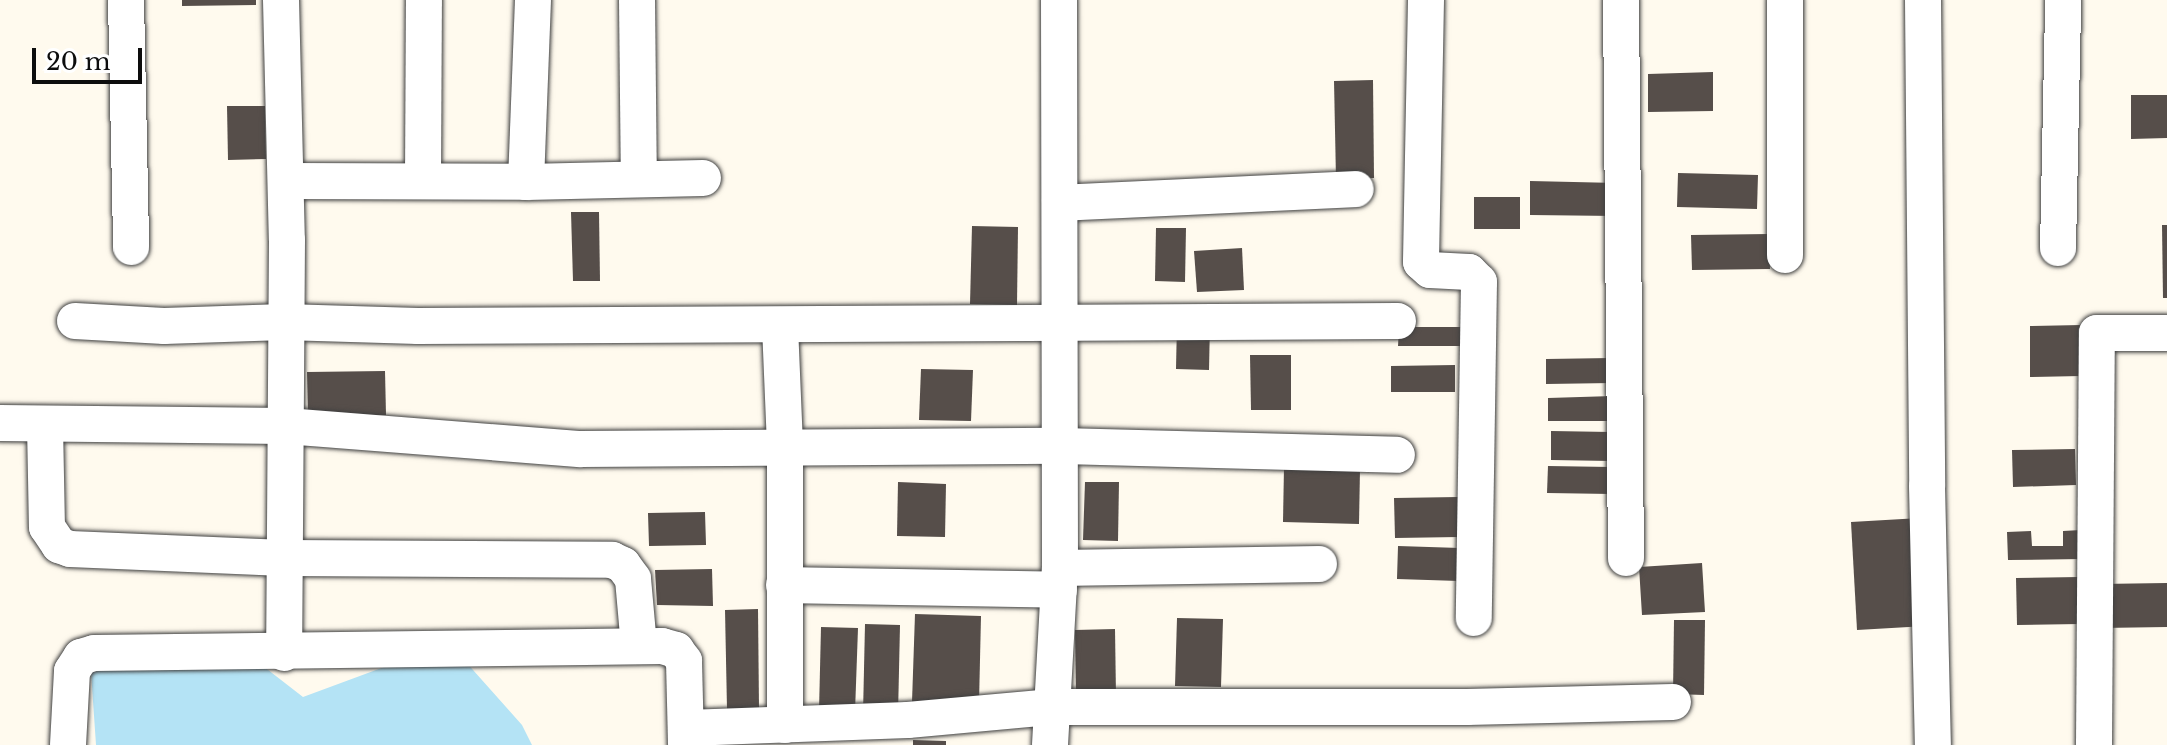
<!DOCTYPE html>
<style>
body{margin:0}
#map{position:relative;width:2167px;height:745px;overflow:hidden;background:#fffaee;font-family:"Libre Baskerville",serif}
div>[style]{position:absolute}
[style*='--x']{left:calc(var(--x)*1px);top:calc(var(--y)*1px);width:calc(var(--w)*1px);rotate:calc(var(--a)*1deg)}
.water>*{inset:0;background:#b4e3f5}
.building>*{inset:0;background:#564e4a}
.roads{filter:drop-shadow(0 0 2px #404040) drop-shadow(0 0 2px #404040)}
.minor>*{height:36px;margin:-18px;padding:0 18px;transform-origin:18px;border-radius:18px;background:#fff}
span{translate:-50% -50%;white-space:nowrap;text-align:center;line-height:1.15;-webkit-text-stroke:8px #fff;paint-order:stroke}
.scale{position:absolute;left:32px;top:48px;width:110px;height:36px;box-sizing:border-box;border:4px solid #0d0d0d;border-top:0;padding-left:10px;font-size:24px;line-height:28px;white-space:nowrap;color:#0d0d0d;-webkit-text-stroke:6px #fff;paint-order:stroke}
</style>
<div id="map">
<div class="water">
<i style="clip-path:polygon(449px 643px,522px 725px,532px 745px,96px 745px,91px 672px,245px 652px,303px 697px)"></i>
</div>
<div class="building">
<i style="clip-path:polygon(182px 0,256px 0,256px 5px,182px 6px)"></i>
<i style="clip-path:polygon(1713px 72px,1713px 111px,1648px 112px,1648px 74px)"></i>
<i style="clip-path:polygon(1373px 80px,1374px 178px,1336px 179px,1334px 81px)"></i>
<i style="clip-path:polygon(2131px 95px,2167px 95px,2167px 138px,2131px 139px)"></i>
<i style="clip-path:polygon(227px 106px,265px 106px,266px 159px,228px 160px)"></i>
<i style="clip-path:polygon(1678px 173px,1758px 175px,1757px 209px,1677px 207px)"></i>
<i style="clip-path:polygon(1530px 181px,1617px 183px,1616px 216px,1530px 215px)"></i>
<i style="clip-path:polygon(1474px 197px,1520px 197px,1520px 229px,1474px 229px)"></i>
<i style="clip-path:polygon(571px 212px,599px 212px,600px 281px,573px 281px)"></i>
<i style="clip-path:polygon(2162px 225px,2167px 225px,2167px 298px,2163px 298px)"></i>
<i style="clip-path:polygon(972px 226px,1018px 227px,1017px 305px,970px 304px)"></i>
<i style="clip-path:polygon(1156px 228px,1186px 228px,1185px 282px,1155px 281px)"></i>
<i style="clip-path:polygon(1769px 234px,1770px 269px,1692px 270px,1691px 235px)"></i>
<i style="clip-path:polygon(1242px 248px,1244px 290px,1197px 292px,1194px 251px)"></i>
<i style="clip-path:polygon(1177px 322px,1210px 323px,1209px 370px,1176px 369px)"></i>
<i style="clip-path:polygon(2081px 325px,2081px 376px,2030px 377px,2030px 326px)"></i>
<i style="clip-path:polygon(1399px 327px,1463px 327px,1462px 346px,1398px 346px)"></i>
<i style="clip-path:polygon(1250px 355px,1291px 355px,1291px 410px,1251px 410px)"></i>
<i style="clip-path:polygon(1611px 358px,1612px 383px,1546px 384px,1546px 359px)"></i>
<i style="clip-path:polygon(1455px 365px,1455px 392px,1391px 392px,1391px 366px)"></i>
<i style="clip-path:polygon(921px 369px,973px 370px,971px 421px,919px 420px)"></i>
<i style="clip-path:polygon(385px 371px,386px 415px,308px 416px,307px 372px)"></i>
<i style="clip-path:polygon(1613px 396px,1614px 421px,1548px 421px,1548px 398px)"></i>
<i style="clip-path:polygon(1551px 431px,1611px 432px,1611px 461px,1551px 460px)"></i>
<i style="clip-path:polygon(2075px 449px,2076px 485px,2013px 487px,2012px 450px)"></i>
<i style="clip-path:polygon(1548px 466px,1611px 467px,1611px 494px,1547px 493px)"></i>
<i style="clip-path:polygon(1284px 467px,1360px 469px,1359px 524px,1283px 522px)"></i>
<i style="clip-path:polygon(898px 482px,946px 484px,945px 537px,897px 536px)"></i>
<i style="clip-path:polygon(1085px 482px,1119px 482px,1118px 541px,1083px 540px)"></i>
<i style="clip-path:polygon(1458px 497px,1459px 537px,1395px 538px,1394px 498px)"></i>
<i style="clip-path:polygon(705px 512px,706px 545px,649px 546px,648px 513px)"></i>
<i style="clip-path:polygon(1920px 518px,1926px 626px,1857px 630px,1851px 522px)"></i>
<i style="clip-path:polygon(2081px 530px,2082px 559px,2008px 560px,2007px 532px,2031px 531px,2032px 546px,2063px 546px,2063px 531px)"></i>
<i style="clip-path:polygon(1398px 546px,1460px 548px,1459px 581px,1397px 579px)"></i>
<i style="clip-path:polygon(1702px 563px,1705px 612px,1642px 615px,1639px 567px)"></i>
<i style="clip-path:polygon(712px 569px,713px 606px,657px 605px,655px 570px)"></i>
<i style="clip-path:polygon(2079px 577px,2080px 624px,2017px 625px,2016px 578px)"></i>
<i style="clip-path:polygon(2167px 583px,2167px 627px,2101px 628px,2100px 584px)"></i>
<i style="clip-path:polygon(758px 609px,759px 709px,727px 709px,725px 610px)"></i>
<i style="clip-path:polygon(915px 614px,981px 616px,979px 703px,912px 702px)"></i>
<i style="clip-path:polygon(1177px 618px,1223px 619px,1221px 687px,1175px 686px)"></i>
<i style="clip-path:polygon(1674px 620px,1705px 620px,1704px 695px,1673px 694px)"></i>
<i style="clip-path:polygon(865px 624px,900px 625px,898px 715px,863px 714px)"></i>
<i style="clip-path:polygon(821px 627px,858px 628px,855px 712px,819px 711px)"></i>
<i style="clip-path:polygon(1115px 629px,1116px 697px,1076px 697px,1075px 630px)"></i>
<i style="clip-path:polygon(913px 740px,946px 741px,946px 745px,913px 745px)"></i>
</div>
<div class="roads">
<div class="minor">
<i style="--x:126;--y:0;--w:247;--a:88.8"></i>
<i style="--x:281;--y:0;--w:240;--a:88.6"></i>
<i style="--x:287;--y:240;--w:413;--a:90.4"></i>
<i style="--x:637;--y:0;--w:178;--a:89.4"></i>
<i style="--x:1426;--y:0;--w:262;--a:91.1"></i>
<i style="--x:1421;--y:262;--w:12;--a:42"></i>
<i style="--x:1430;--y:270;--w:39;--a:3"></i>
<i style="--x:1469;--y:272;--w:14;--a:45"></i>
<i style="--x:1479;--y:282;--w:336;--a:90.9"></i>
<i style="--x:1621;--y:0;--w:558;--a:89.49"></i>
<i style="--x:1923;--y:0;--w:486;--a:89.5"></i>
<i style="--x:1927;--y:486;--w:259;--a:88.7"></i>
<i style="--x:423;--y:180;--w:180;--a:-89.7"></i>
<i style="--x:286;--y:181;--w:240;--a:0.2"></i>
<i style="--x:526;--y:182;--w:177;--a:-1.3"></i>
<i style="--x:526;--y:182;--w:182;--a:-87.8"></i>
<i style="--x:1060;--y:203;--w:296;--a:-2.7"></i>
<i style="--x:2058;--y:248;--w:248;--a:-88.8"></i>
<i style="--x:1785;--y:255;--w:255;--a:-90"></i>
<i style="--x:75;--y:321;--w:89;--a:3.2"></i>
<i style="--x:164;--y:326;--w:120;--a:-1.9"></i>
<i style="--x:284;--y:322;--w:134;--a:1.7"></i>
<i style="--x:418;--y:326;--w:980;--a:-0.29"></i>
<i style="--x:780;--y:326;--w:121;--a:87.6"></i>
<i style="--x:785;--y:447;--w:278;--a:90"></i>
<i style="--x:0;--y:423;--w:286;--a:0.6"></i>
<i style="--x:286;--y:426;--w:296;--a:4.5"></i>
<i style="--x:581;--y:449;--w:478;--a:-0.4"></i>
<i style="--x:1059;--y:446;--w:338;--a:1.5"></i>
<i style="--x:45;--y:425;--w:102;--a:88.9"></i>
<i style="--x:47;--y:527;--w:22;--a:56"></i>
<i style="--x:59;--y:545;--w:12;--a:20"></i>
<i style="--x:70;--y:549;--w:214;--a:2.4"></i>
<i style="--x:284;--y:558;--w:328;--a:0.3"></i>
<i style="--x:612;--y:560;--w:12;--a:24"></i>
<i style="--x:623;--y:565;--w:17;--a:54"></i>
<i style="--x:633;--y:579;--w:67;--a:84.9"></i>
<i style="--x:1060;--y:568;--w:259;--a:-0.9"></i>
<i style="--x:784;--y:585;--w:275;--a:1"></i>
<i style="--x:687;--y:728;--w:221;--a:-2.1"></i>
<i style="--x:908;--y:720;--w:145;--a:-5.2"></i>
<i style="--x:1052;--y:707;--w:415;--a:0"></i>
<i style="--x:1467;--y:707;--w:206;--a:-1.4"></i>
<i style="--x:68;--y:745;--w:74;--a:-86.9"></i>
<i style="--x:72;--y:671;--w:17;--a:-57"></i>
<i style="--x:81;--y:657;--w:14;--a:-17"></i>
<i style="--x:94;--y:653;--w:568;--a:-0.71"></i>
<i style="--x:662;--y:646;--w:15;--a:16"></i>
<i style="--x:676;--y:650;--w:14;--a:54"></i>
<i style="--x:684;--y:661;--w:84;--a:88.6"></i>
<i style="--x:1050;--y:745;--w:177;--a:-86.8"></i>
<i style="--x:1060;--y:568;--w:568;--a:-90.1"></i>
<i style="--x:2094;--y:745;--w:412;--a:-89.6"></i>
<i style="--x:2097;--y:333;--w:70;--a:0"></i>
</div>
</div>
<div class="scale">20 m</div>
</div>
